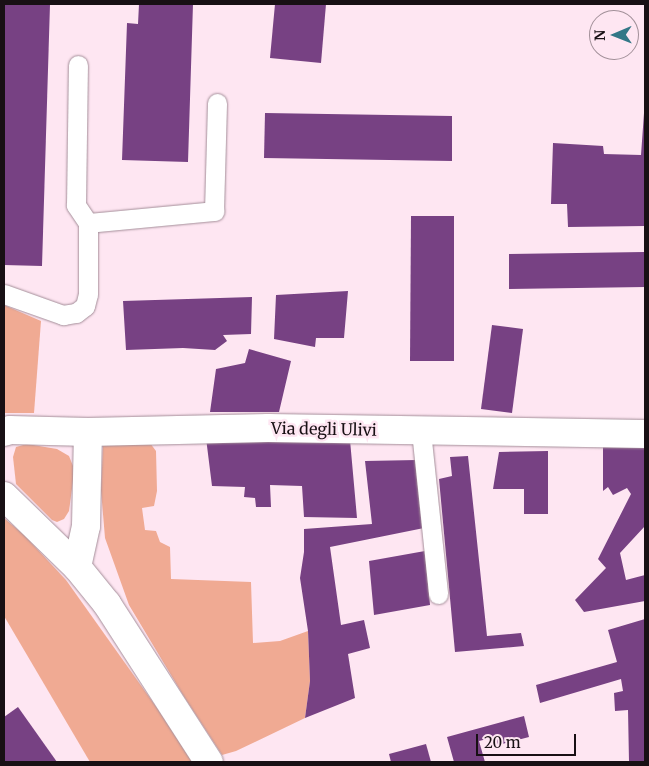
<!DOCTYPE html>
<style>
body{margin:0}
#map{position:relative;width:649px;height:766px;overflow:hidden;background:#fee6f2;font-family:Merriweather,serif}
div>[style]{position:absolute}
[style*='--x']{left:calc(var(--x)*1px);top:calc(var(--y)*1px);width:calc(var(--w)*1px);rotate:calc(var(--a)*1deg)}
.green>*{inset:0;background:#f0aa93}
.building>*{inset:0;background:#774183}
.roads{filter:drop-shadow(0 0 1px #a48e99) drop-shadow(0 0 1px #a48e99)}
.lane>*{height:19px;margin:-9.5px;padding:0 9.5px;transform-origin:9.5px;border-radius:9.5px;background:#fff}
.street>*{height:28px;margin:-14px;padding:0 14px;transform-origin:14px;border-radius:14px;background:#fff}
span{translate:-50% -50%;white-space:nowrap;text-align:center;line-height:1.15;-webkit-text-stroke:5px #fee6f2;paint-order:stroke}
.street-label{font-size:16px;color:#181014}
.frame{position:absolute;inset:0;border:5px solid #181014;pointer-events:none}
.north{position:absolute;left:589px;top:10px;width:50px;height:50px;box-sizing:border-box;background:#fee6f2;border:1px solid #a29099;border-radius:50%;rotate:269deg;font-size:14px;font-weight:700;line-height:20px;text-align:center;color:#181014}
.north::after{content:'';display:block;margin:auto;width:18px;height:22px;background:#337787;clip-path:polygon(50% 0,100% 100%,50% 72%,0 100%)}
.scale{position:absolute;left:476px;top:734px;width:100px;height:22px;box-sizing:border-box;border:2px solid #181014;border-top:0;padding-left:6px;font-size:15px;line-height:18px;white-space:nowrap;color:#181014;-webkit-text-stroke:4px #fee6f2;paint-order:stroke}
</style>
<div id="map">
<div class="green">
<i style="clip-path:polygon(4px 305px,41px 321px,34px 413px,4px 413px)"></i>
<i style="clip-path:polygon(150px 443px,156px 451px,157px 491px,154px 506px,142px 508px,145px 530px,156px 531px,160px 542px,170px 547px,171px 579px,251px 582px,253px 643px,280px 641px,308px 631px,310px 681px,305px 718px,236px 751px,222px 755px,183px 695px,129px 605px,105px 538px,101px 490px,103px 445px)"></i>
<i style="clip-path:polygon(27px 444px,57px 449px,69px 456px,73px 466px,73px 481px,69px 511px,64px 519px,57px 522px,52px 520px,16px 484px,13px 457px,16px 447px)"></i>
<i style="clip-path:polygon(4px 518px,24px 535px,66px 580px,157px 708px,192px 762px,90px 762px,4px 616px)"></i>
</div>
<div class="building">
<i style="clip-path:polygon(4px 4px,50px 4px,42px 266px,4px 265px)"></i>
<i style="clip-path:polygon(139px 4px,193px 4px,188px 162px,122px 160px,127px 23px,138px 24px)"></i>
<i style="clip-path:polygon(275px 4px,326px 4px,321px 63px,270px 58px)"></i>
<i style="clip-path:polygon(265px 113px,452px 116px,452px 161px,264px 158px)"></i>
<i style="clip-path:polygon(644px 113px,645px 226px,568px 227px,567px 204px,551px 204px,553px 143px,603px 146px,604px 154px,641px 155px)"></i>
<i style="clip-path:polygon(411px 216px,454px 216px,454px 361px,410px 361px)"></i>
<i style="clip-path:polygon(644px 252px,645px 287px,509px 289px,509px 254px)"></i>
<i style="clip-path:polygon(348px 291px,344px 338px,316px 338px,315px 347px,274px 339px,276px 295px)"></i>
<i style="clip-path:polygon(252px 297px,251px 334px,223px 335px,227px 341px,215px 350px,183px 348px,126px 350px,123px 301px)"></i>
<i style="clip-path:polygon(492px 325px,523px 329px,512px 413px,481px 409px)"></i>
<i style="clip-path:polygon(249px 349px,291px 361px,279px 412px,210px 412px,216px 369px,245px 363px)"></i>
<i style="clip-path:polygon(206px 438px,350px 440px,357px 518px,304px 517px,302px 486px,270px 485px,271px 507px,256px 507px,255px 498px,244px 497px,245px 487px,212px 486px)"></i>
<i style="clip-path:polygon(645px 446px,645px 526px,620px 553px,626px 580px,645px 575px,645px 601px,584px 612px,575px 600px,606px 568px,598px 559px,631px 494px,627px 488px,613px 495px,608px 487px,603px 491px,603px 447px)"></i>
<i style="clip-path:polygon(548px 451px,548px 514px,524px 514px,524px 489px,493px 489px,499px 452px)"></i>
<i style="clip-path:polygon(468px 456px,487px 636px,521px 633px,524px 646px,455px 652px,439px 479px,452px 476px,450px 457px)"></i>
<i style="clip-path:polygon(417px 460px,424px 528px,330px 547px,341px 625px,364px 620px,370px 648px,348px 654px,355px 698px,305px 718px,310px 681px,308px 631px,300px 578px,304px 552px,304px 529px,372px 524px,365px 461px)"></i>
<i style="clip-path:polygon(425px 551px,430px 605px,374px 615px,369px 561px)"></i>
<i style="clip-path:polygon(645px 619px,645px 762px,629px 762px,628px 710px,615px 711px,614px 693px,623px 691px,621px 679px,540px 703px,536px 685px,617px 662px,608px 630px)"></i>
<i style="clip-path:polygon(18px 707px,57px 762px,4px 762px,4px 717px)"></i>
<i style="clip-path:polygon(524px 716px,529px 737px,498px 745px,495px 737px,479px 741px,485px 762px,454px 762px,447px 737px)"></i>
<i style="clip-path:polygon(426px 744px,431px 762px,391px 762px,389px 754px)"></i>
</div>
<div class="roads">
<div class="lane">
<i style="--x:88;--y:223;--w:127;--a:-5.4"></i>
<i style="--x:214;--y:211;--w:108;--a:-88.4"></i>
<i style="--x:4;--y:294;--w:63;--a:19.6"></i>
<i style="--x:63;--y:315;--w:13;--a:-9"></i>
<i style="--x:76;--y:313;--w:11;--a:-38"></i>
<i style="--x:85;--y:306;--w:12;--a:-76"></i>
<i style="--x:88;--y:294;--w:71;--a:-90"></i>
<i style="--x:88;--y:223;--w:22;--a:-124"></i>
<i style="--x:76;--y:205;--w:140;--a:-89.2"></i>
<i style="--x:421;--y:431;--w:164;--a:84"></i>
</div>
<div class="street">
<i style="--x:4;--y:432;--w:6;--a:-18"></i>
<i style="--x:10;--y:430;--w:78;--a:1.5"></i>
<i style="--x:88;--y:432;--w:180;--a:-1.3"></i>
<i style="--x:268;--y:428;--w:377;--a:0.9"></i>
<i style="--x:4;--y:496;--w:102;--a:44.2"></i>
<i style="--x:77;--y:567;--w:48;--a:51"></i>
<i style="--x:107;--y:604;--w:188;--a:57.2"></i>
<i style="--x:77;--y:567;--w:42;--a:-77.6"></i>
<i style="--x:86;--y:526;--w:94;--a:-88.8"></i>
</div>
</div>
<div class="street-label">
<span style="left:324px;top:429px;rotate:1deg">Via degli Ulivi</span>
</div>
<div class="frame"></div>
<div class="north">N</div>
<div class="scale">20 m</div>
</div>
